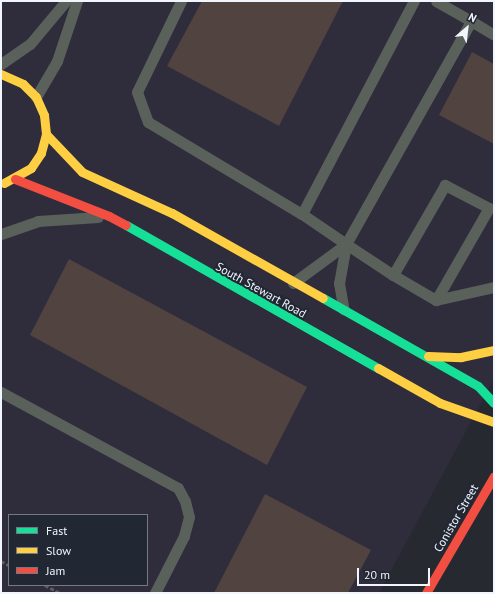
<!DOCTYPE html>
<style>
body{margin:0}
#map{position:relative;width:495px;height:594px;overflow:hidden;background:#262930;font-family:"PT Sans",sans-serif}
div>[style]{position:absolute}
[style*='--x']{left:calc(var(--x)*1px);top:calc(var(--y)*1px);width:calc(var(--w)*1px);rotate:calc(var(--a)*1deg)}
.commercial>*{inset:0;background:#2f2c3b}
.building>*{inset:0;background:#504340}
.path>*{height:2.5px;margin-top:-1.25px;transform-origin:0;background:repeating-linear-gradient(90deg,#5c5f5d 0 4px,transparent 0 6px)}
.lane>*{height:11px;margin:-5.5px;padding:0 5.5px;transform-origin:5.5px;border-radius:5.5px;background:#5a605a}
.fast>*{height:9px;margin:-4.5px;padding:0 4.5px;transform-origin:4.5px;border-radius:4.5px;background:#16e098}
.slow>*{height:9px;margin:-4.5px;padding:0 4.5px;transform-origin:4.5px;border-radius:4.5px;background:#ffcf43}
.jam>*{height:9px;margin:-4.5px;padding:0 4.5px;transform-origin:4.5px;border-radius:4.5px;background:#f24e42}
span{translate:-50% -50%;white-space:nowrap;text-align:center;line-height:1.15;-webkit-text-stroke:4px #222734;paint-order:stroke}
.street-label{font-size:12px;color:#f1f5fd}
.frame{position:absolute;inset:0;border:2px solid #f1f5fd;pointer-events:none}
.legend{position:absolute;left:8px;top:514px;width:140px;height:72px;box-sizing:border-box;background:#222734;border:1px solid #757984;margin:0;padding:5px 7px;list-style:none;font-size:12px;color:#f1f5fd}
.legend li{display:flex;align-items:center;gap:8px;height:20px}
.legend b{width:20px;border:1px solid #757984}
.north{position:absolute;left:447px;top:8px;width:40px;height:40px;-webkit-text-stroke:3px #222734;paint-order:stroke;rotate:28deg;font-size:11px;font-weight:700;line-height:16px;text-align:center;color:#f1f5fd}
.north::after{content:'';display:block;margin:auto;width:14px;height:18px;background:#f1f5fd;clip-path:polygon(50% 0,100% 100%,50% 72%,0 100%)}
.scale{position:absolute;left:357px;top:568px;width:73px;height:18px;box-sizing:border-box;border:2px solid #f1f5fd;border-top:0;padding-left:5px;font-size:12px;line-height:14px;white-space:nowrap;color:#f1f5fd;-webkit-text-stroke:3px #222734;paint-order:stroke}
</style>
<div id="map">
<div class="commercial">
<i style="clip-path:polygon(evenodd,1px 1px,494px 1px,494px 379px,379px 593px,1px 593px,1px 1px,9px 515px,147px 515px,147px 585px,9px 585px,9px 515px)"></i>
</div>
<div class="building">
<i style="clip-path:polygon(202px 1px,343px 1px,279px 126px,167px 66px)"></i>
<i style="clip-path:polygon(472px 52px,494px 64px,494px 144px,439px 115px)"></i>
<i style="clip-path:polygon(69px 259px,307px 387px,267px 465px,30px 335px)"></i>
<i style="clip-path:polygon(265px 494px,371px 550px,348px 593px,214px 593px)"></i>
</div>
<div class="path">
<i style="--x:1;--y:561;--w:9;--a:27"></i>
<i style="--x:45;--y:585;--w:17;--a:28"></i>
</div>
<div class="lane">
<i style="--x:181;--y:1;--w:101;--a:115.8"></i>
<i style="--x:137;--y:92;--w:32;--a:70"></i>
<i style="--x:148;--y:122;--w:179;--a:30.9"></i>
<i style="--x:302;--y:214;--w:241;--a:-62.3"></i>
<i style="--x:471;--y:21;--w:27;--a:31"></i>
<i style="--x:1;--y:64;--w:35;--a:-35"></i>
<i style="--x:30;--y:44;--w:56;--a:-50.1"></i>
<i style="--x:36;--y:97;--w:42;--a:-59.7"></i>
<i style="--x:57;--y:61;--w:63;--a:-71.6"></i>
<i style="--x:302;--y:214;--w:53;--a:34.3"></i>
<i style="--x:346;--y:244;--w:256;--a:-60.7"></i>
<i style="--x:471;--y:21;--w:40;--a:-150.3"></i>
<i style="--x:1;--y:234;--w:39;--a:-19"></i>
<i style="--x:38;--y:221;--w:60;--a:-3.8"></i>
<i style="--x:346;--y:244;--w:56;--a:33.4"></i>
<i style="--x:293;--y:283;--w:66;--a:-36.3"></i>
<i style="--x:346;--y:244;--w:40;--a:100"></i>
<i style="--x:339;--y:283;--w:27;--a:80"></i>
<i style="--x:436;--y:300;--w:106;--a:-60.1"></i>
<i style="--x:489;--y:208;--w:50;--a:-152.4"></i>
<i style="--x:445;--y:185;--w:104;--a:120"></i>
<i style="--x:393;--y:275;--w:50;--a:30.2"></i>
<i style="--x:436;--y:300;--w:59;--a:-12.6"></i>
<i style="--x:1;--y:392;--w:201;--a:28.5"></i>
<i style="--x:178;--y:488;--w:15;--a:62"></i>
<i style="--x:185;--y:501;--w:16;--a:76"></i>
<i style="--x:189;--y:517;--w:20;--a:105"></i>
<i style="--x:184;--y:536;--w:64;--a:117"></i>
</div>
<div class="fast">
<i style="--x:126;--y:225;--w:290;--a:29.6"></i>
<i style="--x:323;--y:298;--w:178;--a:29.6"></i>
<i style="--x:478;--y:386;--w:23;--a:47"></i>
</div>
<div class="slow">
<i style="--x:1;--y:74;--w:24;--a:24"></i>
<i style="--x:23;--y:84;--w:18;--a:45"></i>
<i style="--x:36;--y:97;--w:20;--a:66"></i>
<i style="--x:44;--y:115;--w:19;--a:84"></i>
<i style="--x:46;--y:134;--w:20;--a:105"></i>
<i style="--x:41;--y:153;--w:18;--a:124"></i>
<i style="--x:31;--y:168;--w:31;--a:151"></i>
<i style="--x:46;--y:134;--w:52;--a:46.5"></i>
<i style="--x:82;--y:172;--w:99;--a:24.5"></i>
<i style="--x:172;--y:213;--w:173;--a:29.4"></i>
<i style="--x:428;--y:356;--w:33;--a:2"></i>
<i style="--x:461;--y:357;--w:34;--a:-12"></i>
<i style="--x:378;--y:368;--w:71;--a:29.4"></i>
<i style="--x:440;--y:403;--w:57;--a:19.4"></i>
</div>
<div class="jam">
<i style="--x:15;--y:179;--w:101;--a:21.5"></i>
<i style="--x:109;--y:216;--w:19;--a:28"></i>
<i style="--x:426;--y:593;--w:135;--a:-59.8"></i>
</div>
<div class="street-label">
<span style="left:261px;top:290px;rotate:29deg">South Stewart Road</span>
<span style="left:456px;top:518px;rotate:-60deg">Conistor Street</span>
</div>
<div class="frame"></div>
<ul class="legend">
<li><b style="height:5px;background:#16e098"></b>Fast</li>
<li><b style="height:5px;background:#ffcf43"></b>Slow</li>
<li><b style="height:5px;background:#f24e42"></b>Jam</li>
</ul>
<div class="north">N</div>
<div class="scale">20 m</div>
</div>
